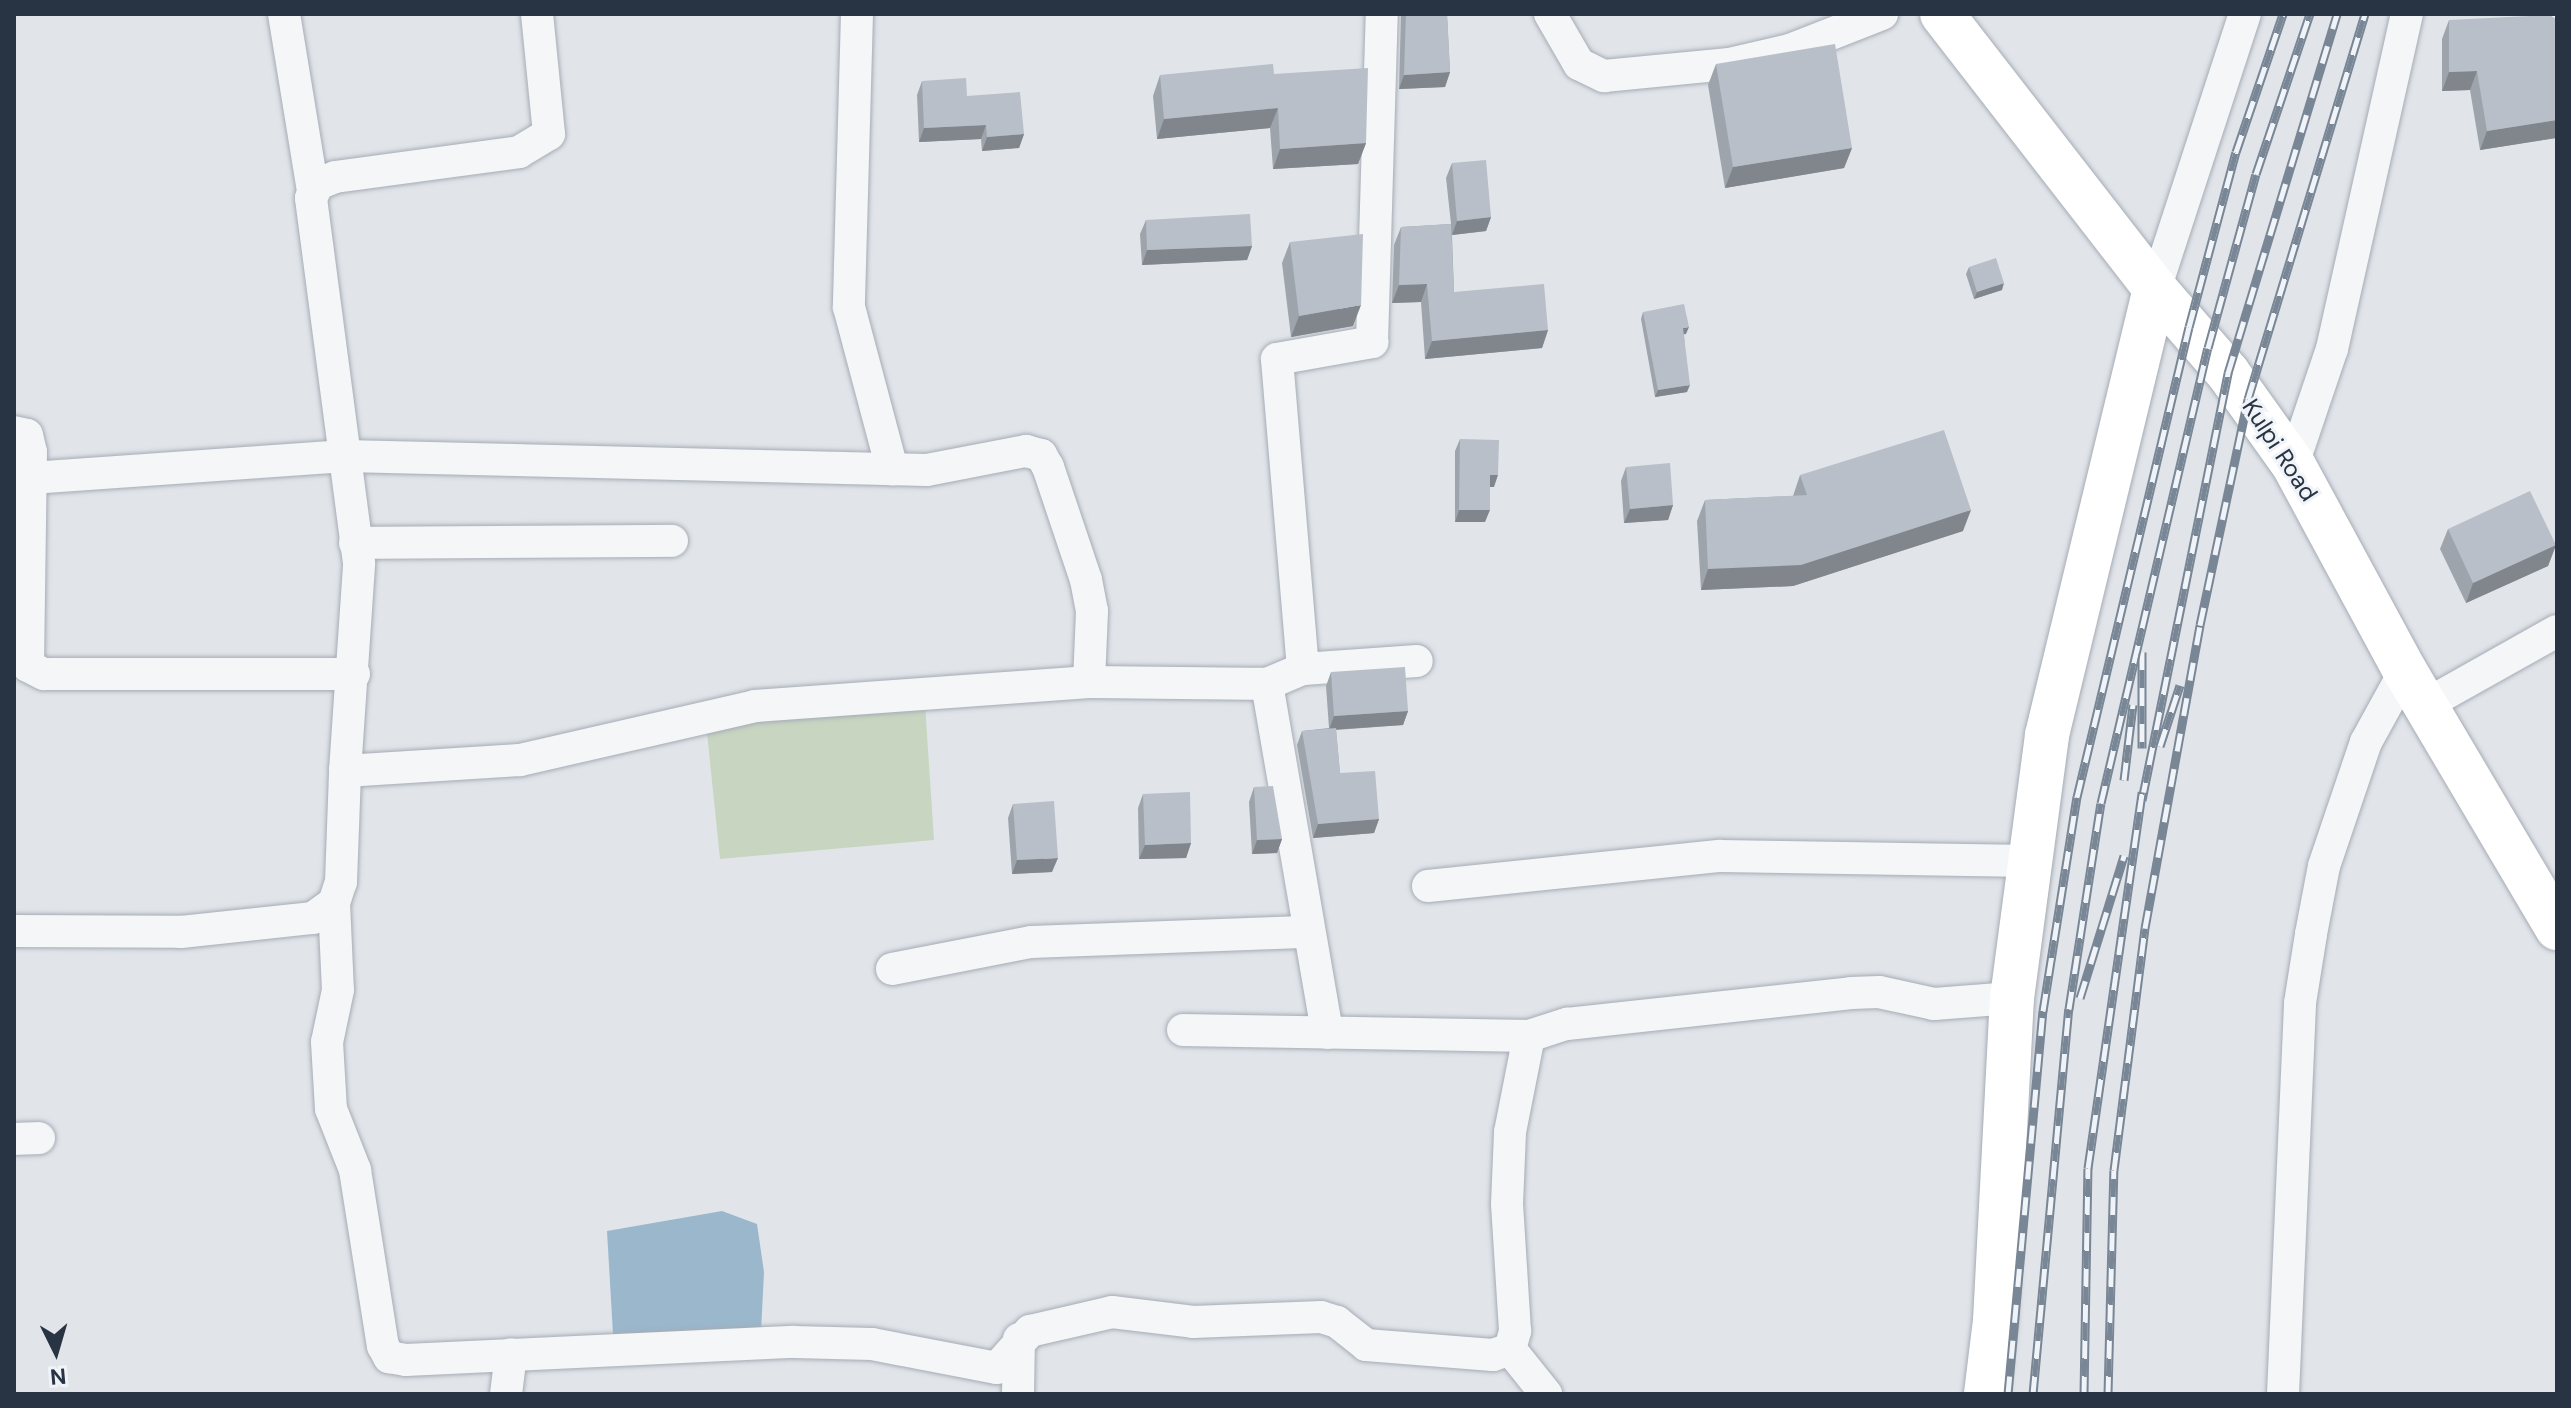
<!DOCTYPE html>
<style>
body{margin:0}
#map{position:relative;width:2571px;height:1408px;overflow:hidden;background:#e1e5ea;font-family:"DM Sans",sans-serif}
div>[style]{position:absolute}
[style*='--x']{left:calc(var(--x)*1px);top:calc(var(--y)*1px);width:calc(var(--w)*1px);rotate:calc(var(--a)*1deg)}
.green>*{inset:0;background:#c8d5c1}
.water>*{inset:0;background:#9ab7cc}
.roads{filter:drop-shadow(0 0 2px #a6acb5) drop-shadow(0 0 2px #a6acb5)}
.minor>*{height:32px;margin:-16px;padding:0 16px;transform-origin:16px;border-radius:16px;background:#f4f6f8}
.secondary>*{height:44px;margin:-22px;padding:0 22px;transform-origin:22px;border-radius:22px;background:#fff}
.primary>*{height:44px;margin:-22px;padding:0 22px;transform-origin:22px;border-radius:22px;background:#fff}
.rail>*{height:9px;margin-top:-4.5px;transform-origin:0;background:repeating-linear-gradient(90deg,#f0f4f8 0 18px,#798695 0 36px);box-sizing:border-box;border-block:2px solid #798695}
.wall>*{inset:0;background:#9ea4ac}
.shaded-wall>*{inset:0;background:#81868c}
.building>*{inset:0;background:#b8bfc8}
span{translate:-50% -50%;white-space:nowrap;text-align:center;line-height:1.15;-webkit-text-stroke:6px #f0f4f8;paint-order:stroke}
.street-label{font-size:24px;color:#283443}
.frame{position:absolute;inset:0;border:16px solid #283443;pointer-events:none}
.north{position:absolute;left:16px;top:1312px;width:80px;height:80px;-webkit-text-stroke:6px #f0f4f8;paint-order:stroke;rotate:175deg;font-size:22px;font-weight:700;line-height:32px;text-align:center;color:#283443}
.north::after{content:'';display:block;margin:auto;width:28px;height:36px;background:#283443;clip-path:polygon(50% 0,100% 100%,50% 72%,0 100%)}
</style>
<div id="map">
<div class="green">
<i style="clip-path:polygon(925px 704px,934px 840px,720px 859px,706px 723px)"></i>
</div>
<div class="water">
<i style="clip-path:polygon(722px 1211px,757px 1224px,764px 1272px,761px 1332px,613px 1334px,607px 1231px)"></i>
</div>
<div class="roads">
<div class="minor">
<i style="--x:284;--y:14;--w:179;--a:80.7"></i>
<i style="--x:857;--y:14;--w:293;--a:91.6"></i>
<i style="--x:849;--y:307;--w:168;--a:75.1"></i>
<i style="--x:1550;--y:14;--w:58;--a:59.9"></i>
<i style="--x:1579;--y:64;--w:28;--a:26"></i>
<i style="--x:1604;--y:76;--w:126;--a:-5.5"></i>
<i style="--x:1729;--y:64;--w:63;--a:-12.9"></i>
<i style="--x:1790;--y:50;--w:99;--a:-21.4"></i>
<i style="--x:2554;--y:14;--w:8;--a:67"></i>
<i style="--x:2155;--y:289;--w:289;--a:-71.9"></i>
<i style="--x:14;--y:432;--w:13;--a:13"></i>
<i style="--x:27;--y:435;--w:17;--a:77"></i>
<i style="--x:31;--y:452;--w:214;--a:90.8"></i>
<i style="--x:28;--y:666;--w:18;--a:27"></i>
<i style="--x:44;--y:674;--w:310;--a:0"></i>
<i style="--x:2293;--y:464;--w:121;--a:-71.3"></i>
<i style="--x:2332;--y:349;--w:343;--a:-77.4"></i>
<i style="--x:31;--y:478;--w:315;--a:-4"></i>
<i style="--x:345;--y:456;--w:582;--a:1.38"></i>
<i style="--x:927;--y:470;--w:101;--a:-10.9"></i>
<i style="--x:1026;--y:451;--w:16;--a:15"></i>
<i style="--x:1041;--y:455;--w:14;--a:60"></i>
<i style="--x:1048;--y:467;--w:119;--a:71.4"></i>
<i style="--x:1086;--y:580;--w:32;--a:79"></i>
<i style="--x:1092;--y:611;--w:71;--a:92.4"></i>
<i style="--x:355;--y:543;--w:317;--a:-0.4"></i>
<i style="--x:1303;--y:669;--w:311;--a:-94.8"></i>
<i style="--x:1277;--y:359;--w:97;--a:-10.1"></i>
<i style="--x:1372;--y:342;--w:328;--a:-88.3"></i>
<i style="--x:1267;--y:684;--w:354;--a:80.2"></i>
<i style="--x:2425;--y:705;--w:151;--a:-29.3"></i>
<i style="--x:345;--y:771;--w:208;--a:-86.1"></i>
<i style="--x:359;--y:563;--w:368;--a:-97.5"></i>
<i style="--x:311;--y:198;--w:16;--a:-63"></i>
<i style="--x:318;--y:184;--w:18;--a:-22"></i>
<i style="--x:335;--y:177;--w:186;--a:-7.7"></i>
<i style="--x:519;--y:152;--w:35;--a:-31"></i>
<i style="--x:549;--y:134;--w:121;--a:-95.7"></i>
<i style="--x:1428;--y:886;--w:294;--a:-5.9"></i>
<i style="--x:1720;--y:856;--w:311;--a:0.9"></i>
<i style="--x:334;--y:903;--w:87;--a:87.4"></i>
<i style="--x:338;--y:990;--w:53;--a:101.9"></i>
<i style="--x:327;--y:1042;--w:67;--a:86.6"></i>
<i style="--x:331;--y:1109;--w:66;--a:68.5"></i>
<i style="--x:355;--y:1170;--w:178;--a:81"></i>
<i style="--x:383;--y:1346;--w:13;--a:61"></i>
<i style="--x:389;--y:1357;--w:17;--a:10"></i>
<i style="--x:406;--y:1360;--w:388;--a:-2.7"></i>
<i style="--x:794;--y:1342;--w:78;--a:1.5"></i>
<i style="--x:872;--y:1344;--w:127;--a:10.9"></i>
<i style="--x:997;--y:1368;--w:50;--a:-48.3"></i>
<i style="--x:1030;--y:1331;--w:84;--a:-13"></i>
<i style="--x:1112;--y:1312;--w:82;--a:7"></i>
<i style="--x:1193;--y:1322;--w:128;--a:-2.2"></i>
<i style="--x:1321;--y:1317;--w:17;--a:17"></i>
<i style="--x:1337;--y:1322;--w:37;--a:38"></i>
<i style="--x:1366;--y:1345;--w:127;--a:4.5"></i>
<i style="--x:1493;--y:1355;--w:18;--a:-19"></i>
<i style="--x:1510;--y:1349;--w:19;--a:-74"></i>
<i style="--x:1515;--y:1331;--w:127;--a:-93.6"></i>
<i style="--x:1507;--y:1204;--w:72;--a:-87.6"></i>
<i style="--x:1510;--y:1132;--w:98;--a:-78.8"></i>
<i style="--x:1529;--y:1036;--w:40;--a:-18"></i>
<i style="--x:1567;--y:1024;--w:286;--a:-6.2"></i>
<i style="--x:1851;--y:993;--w:28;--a:-2"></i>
<i style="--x:1879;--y:992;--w:56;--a:12.3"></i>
<i style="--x:1934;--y:1004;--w:78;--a:-4.4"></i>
<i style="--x:14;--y:931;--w:167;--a:0.3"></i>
<i style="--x:181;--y:932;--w:133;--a:-6.1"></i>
<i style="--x:313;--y:918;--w:26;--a:-36"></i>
<i style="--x:334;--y:903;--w:22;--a:-72"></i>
<i style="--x:341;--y:882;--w:111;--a:-87.9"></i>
<i style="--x:345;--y:771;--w:175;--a:-3.6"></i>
<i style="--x:520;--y:760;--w:241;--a:-12.9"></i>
<i style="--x:755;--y:706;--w:335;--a:-4.1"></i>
<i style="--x:1089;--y:682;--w:178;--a:0.6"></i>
<i style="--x:1267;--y:684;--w:39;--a:-23"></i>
<i style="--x:1303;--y:669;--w:114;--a:-4"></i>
<i style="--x:892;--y:969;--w:142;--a:-11"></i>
<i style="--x:1031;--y:942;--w:278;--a:-2.1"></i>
<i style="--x:1183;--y:1030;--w:346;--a:1"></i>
<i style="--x:14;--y:1139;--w:25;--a:-2"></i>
<i style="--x:1510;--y:1349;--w:58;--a:51.3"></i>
<i style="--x:506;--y:1394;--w:40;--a:-82.9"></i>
<i style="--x:1018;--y:1394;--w:55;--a:-89"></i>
<i style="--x:2283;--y:1394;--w:391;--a:-87.5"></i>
<i style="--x:2300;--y:1003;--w:70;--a:-80.9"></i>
<i style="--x:2311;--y:934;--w:69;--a:-79.2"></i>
<i style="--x:2324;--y:866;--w:131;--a:-71.3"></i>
<i style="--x:2366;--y:742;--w:81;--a:-61.2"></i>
</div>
<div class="secondary">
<i style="--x:1986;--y:1394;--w:74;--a:-83"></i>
<i style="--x:1995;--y:1321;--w:323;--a:-87"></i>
<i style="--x:2012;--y:998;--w:265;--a:-82.4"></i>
<i style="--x:2047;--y:735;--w:459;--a:-76.4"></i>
</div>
<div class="primary">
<i style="--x:1942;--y:14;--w:348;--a:52.2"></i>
<i style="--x:2155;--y:289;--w:111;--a:49"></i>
<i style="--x:2228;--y:373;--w:112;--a:54.5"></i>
<i style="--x:2293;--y:464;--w:235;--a:61.6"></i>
<i style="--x:2405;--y:671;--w:299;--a:59.4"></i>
</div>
</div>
<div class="rail">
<i style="--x:2142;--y:652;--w:96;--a:90"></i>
<i style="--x:2160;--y:746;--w:64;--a:-71.8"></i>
<i style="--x:2124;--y:780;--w:76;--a:-83.2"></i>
<i style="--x:2142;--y:800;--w:436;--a:-78.6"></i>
<i style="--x:2228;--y:373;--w:375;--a:-73.1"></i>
<i style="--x:2080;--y:998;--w:149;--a:-72.8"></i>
<i style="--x:2008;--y:1394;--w:385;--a:-84.8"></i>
<i style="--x:2043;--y:1011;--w:217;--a:-81"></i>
<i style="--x:2077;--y:797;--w:483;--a:-76.6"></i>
<i style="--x:2189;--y:327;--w:181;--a:-75"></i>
<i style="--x:2236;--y:152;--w:146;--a:-71.2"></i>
<i style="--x:2033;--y:1394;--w:387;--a:-84.7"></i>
<i style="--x:2069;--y:1009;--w:208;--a:-81.2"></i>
<i style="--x:2101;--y:803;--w:467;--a:-76.8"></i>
<i style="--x:2208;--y:348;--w:180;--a:-74.6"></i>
<i style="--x:2256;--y:174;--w:169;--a:-71.4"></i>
<i style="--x:2084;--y:1394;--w:226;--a:-89"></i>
<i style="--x:2088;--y:1168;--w:380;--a:-81.8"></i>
<i style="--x:2108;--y:1394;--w:224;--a:-88.5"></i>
<i style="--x:2114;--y:1170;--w:244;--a:-82.7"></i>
<i style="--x:2145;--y:928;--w:308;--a:-79.7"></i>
<i style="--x:2200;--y:625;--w:231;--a:-78"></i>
<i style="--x:2248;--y:399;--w:402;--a:-73.1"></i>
</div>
<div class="wall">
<i style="clip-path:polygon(1401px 14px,1447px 14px,1450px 72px,1445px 87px,1399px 89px)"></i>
<i style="clip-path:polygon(2449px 20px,2556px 77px,2557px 134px,2556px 138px,2480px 150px,2470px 90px,2442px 91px,2442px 39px)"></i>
<i style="clip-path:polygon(1716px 64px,1852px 148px,1844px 168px,1725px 188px,1708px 85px)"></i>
<i style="clip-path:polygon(1274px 74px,1366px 143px,1358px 164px,1273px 169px,1270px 128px,1157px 139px,1153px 96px,1160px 75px)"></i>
<i style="clip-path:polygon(922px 81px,967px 96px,1024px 134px,1019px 148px,982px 151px,981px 139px,919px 142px,917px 95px)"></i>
<i style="clip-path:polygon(1452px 163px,1491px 217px,1486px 231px,1452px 235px,1454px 292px,1548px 330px,1542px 348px,1425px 359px,1421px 302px,1392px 303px,1394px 245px,1401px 227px,1451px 224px,1446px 178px)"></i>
<i style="clip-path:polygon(1146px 220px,1252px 246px,1247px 260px,1142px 265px,1140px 234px)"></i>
<i style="clip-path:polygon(1290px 242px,1353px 326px,1291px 337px,1282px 263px)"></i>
<i style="clip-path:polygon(1969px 267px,2002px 290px,1974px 299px,1966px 274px)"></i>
<i style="clip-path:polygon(1643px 312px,1686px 334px,1684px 334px,1687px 392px,1655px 397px,1641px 319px)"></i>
<i style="clip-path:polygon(1460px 439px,1494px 487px,1490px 487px,1485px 522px,1455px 522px,1455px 451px)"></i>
<i style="clip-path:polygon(1626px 467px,1673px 505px,1668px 520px,1624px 523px,1621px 481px)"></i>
<i style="clip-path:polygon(1800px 475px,1963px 531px,1793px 586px,1701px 590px,1697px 521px,1705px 500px,1793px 496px)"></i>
<i style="clip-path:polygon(2448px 529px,2556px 545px,2548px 566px,2466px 603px,2440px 549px)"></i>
<i style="clip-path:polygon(1331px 672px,1408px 711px,1403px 725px,1336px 730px,1340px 773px,1379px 819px,1374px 833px,1313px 838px,1297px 745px,1302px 731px,1329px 728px,1326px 686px)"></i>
<i style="clip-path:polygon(1254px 787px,1282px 839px,1277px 853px,1252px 854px,1249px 802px)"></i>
<i style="clip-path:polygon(1143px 794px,1191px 843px,1186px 858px,1139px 859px,1138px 808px)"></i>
<i style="clip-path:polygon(1013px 804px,1052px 872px,1012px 874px,1008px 818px)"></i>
</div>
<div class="shaded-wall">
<i style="clip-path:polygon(2477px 71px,2470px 90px,2442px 91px,2449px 72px)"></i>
<i style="clip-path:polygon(1450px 72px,1445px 87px,1399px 89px,1404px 75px)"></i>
<i style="clip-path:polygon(1278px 108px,1270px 128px,1157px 139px,1164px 119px)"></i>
<i style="clip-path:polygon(2557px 120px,2557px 134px,2556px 138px,2480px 150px,2487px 131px)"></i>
<i style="clip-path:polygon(986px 125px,981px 139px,919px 142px,924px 128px)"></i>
<i style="clip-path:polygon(1024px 134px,1019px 148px,982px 151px,987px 137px)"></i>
<i style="clip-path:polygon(1366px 143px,1358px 164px,1273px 169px,1280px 149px)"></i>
<i style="clip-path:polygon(1852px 148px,1844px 168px,1725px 188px,1733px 167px)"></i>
<i style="clip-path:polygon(1491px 217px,1486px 231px,1452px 235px,1457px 221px)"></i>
<i style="clip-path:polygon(1252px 246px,1247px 260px,1142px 265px,1147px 250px)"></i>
<i style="clip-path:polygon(2004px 283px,2002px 290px,1974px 299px,1977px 292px)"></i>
<i style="clip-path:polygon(1427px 284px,1421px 302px,1392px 303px,1399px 285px)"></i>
<i style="clip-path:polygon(1361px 305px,1353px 326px,1291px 337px,1299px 316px)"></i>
<i style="clip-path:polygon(1689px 327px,1686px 334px,1680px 335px,1683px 328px)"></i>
<i style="clip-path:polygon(1548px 330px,1542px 348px,1425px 359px,1432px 341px)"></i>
<i style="clip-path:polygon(1690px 385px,1687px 392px,1655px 397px,1658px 390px)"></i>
<i style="clip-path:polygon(1490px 475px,1498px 475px,1494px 487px,1485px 487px)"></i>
<i style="clip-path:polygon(1673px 505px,1668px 520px,1624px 523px,1630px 509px)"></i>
<i style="clip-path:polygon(1459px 510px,1490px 510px,1485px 522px,1455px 522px)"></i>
<i style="clip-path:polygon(1971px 510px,1963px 531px,1793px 586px,1701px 590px,1708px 569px)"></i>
<i style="clip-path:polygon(2556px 545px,2548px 566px,2466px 603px,2473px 583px)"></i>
<i style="clip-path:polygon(1408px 711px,1403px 725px,1329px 730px,1334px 716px)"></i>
<i style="clip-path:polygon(1379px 819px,1374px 833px,1313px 838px,1318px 824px)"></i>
<i style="clip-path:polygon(1282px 839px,1277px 853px,1252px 854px,1257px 840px)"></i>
<i style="clip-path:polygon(1191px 843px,1186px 858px,1139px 859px,1145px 845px)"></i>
<i style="clip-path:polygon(1058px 858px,1052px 872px,1012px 874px,1017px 860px)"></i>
</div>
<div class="building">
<i style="clip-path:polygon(1406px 14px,1447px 14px,1450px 72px,1404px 75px)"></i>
<i style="clip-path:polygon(2550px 15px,2556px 19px,2557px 68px,2555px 68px,2557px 84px,2557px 120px,2487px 131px,2477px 71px,2449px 72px,2449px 20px)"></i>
<i style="clip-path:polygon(1835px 44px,1852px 148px,1733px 167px,1716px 64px)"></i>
<i style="clip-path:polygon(1273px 64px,1274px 74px,1368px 68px,1366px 143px,1280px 149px,1278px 108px,1164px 119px,1160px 75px)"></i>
<i style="clip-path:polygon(966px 78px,967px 96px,1020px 92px,1024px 134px,987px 137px,986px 125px,924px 128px,922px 81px)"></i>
<i style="clip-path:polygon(1486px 160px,1491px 217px,1457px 221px,1452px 163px)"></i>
<i style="clip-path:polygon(1250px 214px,1252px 246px,1147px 250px,1146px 220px)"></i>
<i style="clip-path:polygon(1451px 224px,1454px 292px,1544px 284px,1548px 330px,1432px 341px,1427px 284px,1399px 285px,1401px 227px)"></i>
<i style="clip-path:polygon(1363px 234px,1361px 305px,1299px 316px,1290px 242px)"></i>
<i style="clip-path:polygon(1996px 258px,2004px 283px,1977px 292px,1969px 267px)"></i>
<i style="clip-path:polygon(1684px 304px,1689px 327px,1683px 328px,1690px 385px,1658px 390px,1643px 312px)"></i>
<i style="clip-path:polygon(1944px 430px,1971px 510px,1801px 565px,1708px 569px,1705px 500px,1807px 495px,1800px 475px)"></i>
<i style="clip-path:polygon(1460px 439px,1499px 440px,1498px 475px,1490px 475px,1490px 510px,1459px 510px)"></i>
<i style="clip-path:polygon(1670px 463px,1673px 505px,1630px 509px,1626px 467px)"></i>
<i style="clip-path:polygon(2530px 491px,2556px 545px,2473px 583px,2448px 529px)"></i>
<i style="clip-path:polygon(1405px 667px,1408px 711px,1334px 716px,1331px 672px)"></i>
<i style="clip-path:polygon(1336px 728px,1340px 773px,1375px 771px,1379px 819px,1318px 824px,1302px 731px)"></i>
<i style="clip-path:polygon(1273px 786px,1282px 839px,1257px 840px,1254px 787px)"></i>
<i style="clip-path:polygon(1190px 792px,1191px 843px,1145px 845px,1143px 794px)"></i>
<i style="clip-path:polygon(1054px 801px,1058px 858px,1017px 860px,1013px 804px)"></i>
</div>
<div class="street-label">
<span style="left:2280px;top:450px;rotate:57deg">Kulpi Road</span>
</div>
<div class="frame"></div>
<div class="north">N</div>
</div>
